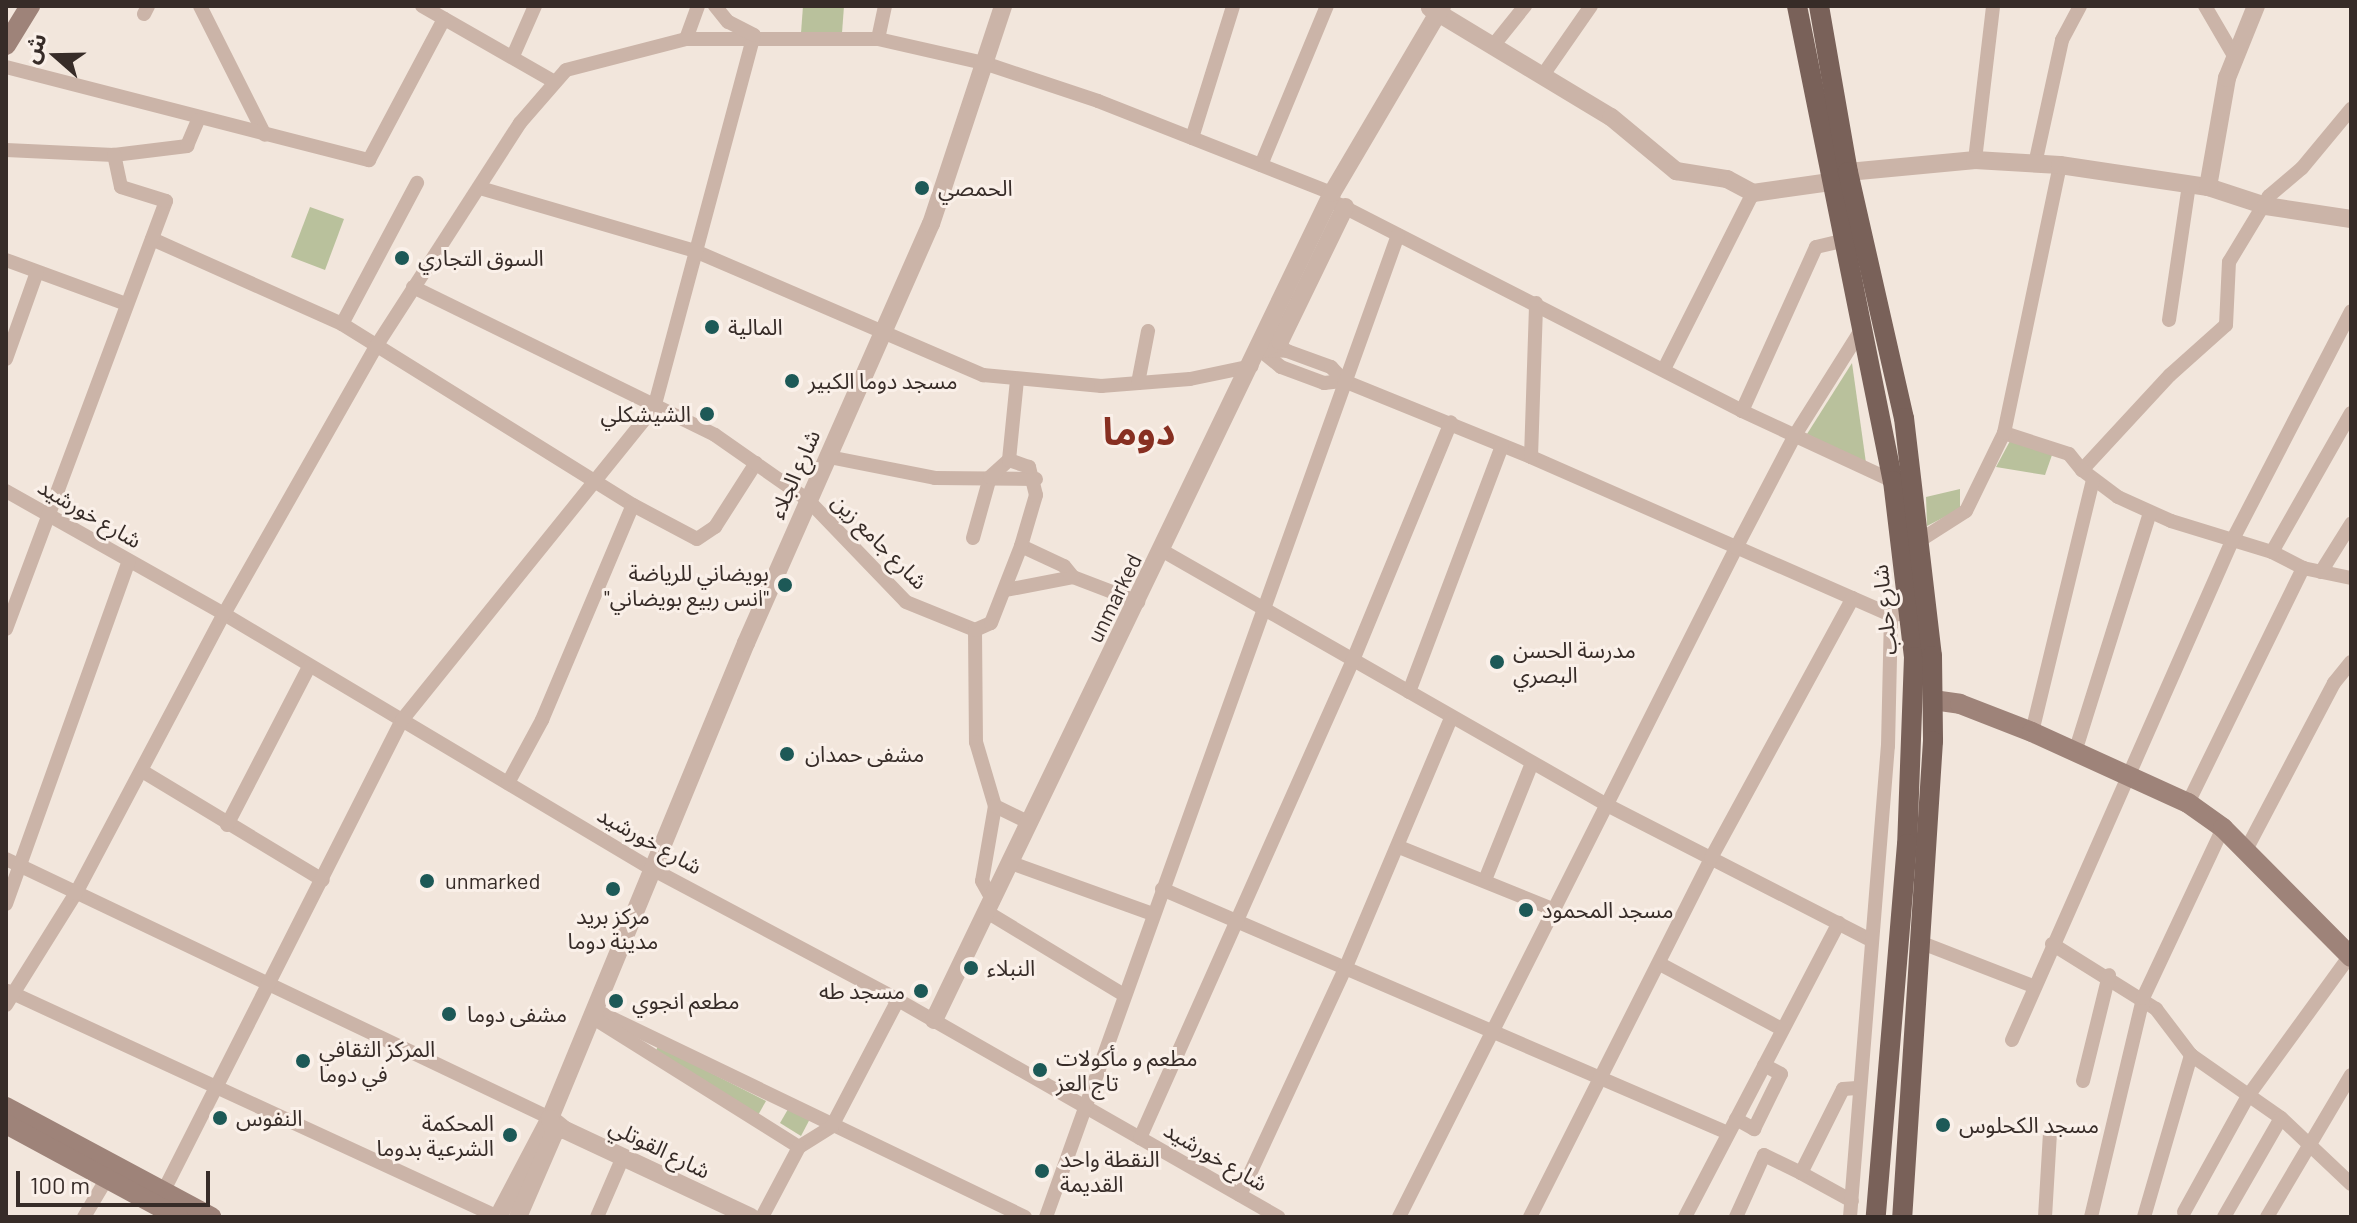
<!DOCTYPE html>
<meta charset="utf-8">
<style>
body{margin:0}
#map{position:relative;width:2357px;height:1223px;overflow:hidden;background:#f2e6dc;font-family:Barlow,"Noto Sans Arabic",sans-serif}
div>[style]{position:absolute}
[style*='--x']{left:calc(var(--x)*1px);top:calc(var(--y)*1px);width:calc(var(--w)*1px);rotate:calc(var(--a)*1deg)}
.green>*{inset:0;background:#b9c19c}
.minor>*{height:14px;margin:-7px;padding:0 7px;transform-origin:7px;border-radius:7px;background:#cbb4a8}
.tertiary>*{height:18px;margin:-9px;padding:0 9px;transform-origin:9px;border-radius:9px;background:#cbb4a8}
.secondary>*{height:20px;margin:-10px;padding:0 10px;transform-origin:10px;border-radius:10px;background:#9e8379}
.primary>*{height:20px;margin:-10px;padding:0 10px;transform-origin:10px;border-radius:10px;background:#796159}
.dots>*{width:22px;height:22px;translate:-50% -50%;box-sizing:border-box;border:4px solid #faf0e9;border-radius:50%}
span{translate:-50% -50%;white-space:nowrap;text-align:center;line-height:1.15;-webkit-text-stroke:6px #faf0e9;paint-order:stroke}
.poi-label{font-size:22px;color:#372c28}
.left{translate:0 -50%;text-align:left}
.right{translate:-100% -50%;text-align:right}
.street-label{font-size:22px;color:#372c28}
.town-label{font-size:38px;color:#872f21;font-weight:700}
.frame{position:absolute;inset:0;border:8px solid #372c28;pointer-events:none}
.north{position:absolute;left:16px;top:16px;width:80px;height:80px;-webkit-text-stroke:6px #faf0e9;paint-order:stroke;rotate:290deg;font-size:22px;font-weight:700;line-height:32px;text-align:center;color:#372c28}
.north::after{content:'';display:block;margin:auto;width:28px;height:36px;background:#372c28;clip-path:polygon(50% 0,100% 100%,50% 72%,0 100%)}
.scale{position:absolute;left:16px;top:1171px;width:194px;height:36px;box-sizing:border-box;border:4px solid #372c28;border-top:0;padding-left:10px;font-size:24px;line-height:28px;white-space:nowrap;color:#372c28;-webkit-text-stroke:6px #faf0e9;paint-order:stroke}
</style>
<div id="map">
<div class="green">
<i style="clip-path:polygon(803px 6px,844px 6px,842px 33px,801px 33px)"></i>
<i style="clip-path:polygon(310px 207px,344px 219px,325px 270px,291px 257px)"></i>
<i style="clip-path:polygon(1852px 363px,1866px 463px,1807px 434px)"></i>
<i style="clip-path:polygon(2010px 441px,2052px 455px,2045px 475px,1996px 467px)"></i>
<i style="clip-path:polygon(1960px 489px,1960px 509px,1927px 526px,1926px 497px)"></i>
<i style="clip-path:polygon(658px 1046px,766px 1101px,757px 1117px,655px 1053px)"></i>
<i style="clip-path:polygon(791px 1104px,812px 1115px,801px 1136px,780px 1123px)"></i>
</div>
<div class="minor">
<i style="--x:200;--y:6;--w:144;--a:63.3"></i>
<i style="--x:422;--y:6;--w:151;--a:29.8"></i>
<i style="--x:2205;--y:6;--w:56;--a:59.7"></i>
<i style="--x:144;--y:14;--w:9;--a:-63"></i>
<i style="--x:686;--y:39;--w:35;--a:-70"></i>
<i style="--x:878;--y:39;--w:34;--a:-78"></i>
<i style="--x:1492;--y:47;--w:53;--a:-51.2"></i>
<i style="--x:513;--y:56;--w:55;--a:-66.3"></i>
<i style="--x:6;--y:67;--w:375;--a:14.4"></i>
<i style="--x:369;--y:160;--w:160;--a:-62"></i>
<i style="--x:1543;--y:75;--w:84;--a:-55.2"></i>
<i style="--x:1192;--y:138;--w:138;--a:-72.7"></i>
<i style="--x:6;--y:150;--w:108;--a:2.7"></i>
<i style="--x:114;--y:155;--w:74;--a:-7"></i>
<i style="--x:187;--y:146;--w:28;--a:-67"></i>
<i style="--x:1975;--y:160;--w:155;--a:-83.3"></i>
<i style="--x:2035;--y:164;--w:127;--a:-77.7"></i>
<i style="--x:2062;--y:40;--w:38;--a:-62"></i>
<i style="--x:1261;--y:165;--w:172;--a:-67.5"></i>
<i style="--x:480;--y:188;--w:224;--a:16.3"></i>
<i style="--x:695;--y:251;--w:314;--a:23.3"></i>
<i style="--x:983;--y:375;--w:119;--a:5.3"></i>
<i style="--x:1101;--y:386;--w:89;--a:-4.5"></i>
<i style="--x:1190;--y:379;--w:63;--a:-11.8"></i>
<i style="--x:1336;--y:203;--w:456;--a:27.1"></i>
<i style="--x:1742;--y:411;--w:166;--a:24.9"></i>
<i style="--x:152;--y:239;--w:208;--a:24.1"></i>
<i style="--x:342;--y:324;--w:343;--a:31.9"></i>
<i style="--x:633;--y:505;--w:72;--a:28"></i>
<i style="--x:697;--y:539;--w:22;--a:-34"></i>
<i style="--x:715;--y:527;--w:76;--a:-57.4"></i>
<i style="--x:6;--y:260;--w:128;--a:20.1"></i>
<i style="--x:413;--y:287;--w:336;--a:26.1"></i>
<i style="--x:715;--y:435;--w:113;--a:35"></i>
<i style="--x:808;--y:500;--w:141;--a:46.1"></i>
<i style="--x:906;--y:602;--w:74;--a:22.1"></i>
<i style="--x:975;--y:630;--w:112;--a:89.5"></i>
<i style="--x:976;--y:742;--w:67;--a:73.5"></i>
<i style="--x:995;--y:806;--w:76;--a:99.8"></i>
<i style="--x:982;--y:881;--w:23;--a:61"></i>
<i style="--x:2169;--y:320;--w:137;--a:-81.6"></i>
<i style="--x:342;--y:324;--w:160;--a:-62"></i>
<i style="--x:1260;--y:350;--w:27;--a:39"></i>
<i style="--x:1281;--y:367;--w:46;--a:20.4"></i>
<i style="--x:1324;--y:383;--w:20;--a:-6"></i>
<i style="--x:1262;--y:350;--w:25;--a:2"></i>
<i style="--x:1287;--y:351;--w:47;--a:20"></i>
<i style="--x:1331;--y:367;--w:19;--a:47"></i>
<i style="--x:1344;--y:381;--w:202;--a:22.1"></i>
<i style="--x:1531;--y:457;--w:393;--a:23.7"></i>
<i style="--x:1891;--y:615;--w:25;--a:-7"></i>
<i style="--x:6;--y:359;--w:92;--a:-70.4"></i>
<i style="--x:1664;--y:369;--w:197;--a:-63.2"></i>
<i style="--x:1138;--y:383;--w:53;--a:-79.1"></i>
<i style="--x:1742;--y:411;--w:180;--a:-65.7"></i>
<i style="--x:1816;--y:247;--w:27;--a:-13"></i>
<i style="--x:2004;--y:433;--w:68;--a:17.9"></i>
<i style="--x:2069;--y:454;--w:21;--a:51"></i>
<i style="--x:2082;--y:470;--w:129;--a:-47.2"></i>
<i style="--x:2170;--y:375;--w:75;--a:-41.8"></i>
<i style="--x:2226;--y:325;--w:63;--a:-87.3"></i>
<i style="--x:2229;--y:262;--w:77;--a:-58.8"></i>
<i style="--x:2269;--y:196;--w:43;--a:-40.3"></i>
<i style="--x:2302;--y:168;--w:77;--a:-50.3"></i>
<i style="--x:829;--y:457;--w:108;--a:11.2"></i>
<i style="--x:935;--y:478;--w:101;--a:0.6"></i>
<i style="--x:1531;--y:457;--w:154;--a:-88.1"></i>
<i style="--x:2082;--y:470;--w:45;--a:36.9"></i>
<i style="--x:2118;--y:497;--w:58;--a:24.4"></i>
<i style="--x:2171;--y:521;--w:106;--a:17.1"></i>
<i style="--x:2272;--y:552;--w:35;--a:27"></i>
<i style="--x:2303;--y:568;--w:49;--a:11.8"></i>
<i style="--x:6;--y:491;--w:250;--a:29.4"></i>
<i style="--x:224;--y:614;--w:498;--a:30.8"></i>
<i style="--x:652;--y:869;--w:279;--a:28"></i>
<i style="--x:898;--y:1000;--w:438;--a:29.7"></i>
<i style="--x:973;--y:538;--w:63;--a:-74.4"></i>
<i style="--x:990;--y:477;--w:25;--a:-42"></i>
<i style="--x:1922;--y:539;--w:52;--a:-32.5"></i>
<i style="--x:1966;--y:511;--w:87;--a:-64"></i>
<i style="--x:2004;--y:433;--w:274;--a:-78.2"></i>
<i style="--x:1163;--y:551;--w:512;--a:29.77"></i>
<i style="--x:1607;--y:805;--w:294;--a:27.1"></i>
<i style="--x:2272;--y:552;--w:160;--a:-60.4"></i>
<i style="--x:2321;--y:572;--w:57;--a:-58"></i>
<i style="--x:1073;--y:577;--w:70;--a:21"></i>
<i style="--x:1006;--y:590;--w:68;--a:-11"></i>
<i style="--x:1073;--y:577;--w:14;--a:-129"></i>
<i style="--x:1064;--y:566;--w:47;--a:-155.1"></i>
<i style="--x:1021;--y:546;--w:53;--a:-73.6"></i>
<i style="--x:1036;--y:495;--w:29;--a:-104"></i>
<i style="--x:1029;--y:467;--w:21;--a:-161"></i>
<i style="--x:1009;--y:460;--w:80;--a:-84.3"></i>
<i style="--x:6;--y:629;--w:457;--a:-69.5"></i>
<i style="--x:166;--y:201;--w:47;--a:-162.7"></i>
<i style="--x:121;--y:187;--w:33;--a:-102"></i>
<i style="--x:975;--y:630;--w:17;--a:-24"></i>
<i style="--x:991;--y:623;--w:83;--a:-68.7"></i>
<i style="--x:1409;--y:692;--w:263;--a:-69.3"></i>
<i style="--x:2032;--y:732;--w:260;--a:-76.4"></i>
<i style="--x:2075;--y:752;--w:251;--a:-72.6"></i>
<i style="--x:142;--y:771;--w:211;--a:31.1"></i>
<i style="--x:508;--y:783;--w:72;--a:-61.6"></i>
<i style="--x:542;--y:720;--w:233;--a:-67.1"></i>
<i style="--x:2188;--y:803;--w:262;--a:-63.9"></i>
<i style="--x:995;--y:806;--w:39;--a:26"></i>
<i style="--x:227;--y:825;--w:178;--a:-62.6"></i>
<i style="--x:1399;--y:847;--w:168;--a:22"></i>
<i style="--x:2246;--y:850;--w:189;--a:-62.2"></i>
<i style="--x:2334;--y:683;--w:27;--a:-51"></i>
<i style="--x:6;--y:859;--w:603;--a:25.46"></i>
<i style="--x:1011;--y:863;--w:151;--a:19.8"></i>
<i style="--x:1485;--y:880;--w:126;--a:-68.1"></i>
<i style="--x:1162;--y:889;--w:616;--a:23.32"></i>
<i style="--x:6;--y:904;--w:364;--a:-70.3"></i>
<i style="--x:987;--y:912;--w:160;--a:31.2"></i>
<i style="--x:1922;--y:943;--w:119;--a:21.2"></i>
<i style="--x:2052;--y:944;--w:123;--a:32"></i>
<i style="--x:2156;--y:1009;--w:58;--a:52.7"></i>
<i style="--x:2191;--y:1055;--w:110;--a:35"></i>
<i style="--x:2281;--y:1118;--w:96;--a:43.3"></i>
<i style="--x:1660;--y:964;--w:136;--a:28.1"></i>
<i style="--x:8;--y:991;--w:540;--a:24.76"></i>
<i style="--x:6;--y:1005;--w:132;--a:-58"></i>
<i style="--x:76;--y:893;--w:316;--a:-62.1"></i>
<i style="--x:224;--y:614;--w:306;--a:-60.4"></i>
<i style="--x:375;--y:348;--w:268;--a:-57.2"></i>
<i style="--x:520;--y:123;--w:70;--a:-49"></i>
<i style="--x:566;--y:70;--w:124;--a:-14.5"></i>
<i style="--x:686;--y:39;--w:192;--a:0"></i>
<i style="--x:878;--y:39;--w:109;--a:12.8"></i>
<i style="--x:984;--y:63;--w:120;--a:18.4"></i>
<i style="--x:1098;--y:101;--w:251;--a:21.5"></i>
<i style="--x:597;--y:1011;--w:475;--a:25.7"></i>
<i style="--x:595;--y:1019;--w:241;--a:32.1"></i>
<i style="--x:799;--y:1147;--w:39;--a:-32"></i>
<i style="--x:832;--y:1126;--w:142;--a:-62.4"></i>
<i style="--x:2012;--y:1040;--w:545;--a:-66.21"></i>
<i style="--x:2232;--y:541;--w:259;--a:-62.6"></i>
<i style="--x:2083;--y:1081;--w:109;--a:-76.2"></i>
<i style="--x:1736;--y:1119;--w:21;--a:29"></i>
<i style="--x:1754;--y:1129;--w:61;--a:-63.9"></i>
<i style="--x:1781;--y:1074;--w:19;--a:-152"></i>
<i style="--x:1140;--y:1138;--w:523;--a:-65.98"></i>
<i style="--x:1353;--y:660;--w:257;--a:-67.6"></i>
<i style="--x:1801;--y:1173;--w:58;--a:28.8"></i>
<i style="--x:1240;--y:1195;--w:249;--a:-65.1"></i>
<i style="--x:1345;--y:969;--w:272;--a:-67.1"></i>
<i style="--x:159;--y:1200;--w:538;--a:-63.15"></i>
<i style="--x:402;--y:720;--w:401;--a:-51.1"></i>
<i style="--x:654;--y:408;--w:386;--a:-75"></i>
<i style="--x:754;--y:35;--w:29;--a:-153"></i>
<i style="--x:728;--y:22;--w:21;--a:-129"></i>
<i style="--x:2184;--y:1212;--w:132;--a:-61.1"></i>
<i style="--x:2248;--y:1096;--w:175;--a:-54"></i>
<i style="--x:84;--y:1217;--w:43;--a:-59.3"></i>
<i style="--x:597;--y:1217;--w:65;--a:-66.6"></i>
<i style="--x:762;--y:1217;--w:79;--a:-62.1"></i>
<i style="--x:1046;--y:1217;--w:1043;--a:-70.28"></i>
<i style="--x:1399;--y:1217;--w:749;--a:-63.26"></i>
<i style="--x:1736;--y:548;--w:127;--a:-62.4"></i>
<i style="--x:1795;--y:435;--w:124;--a:-57.8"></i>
<i style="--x:1530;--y:1217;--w:402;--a:-63.2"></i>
<i style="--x:1711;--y:858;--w:296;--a:-61.4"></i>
<i style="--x:1685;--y:1217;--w:332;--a:-62.4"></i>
<i style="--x:1736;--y:1217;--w:68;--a:-65.7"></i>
<i style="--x:1764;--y:1155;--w:41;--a:25.9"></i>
<i style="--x:1801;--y:1173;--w:94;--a:-63.4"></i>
<i style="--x:1843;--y:1089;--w:14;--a:-4"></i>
<i style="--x:1850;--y:1217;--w:473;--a:-85.4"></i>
<i style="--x:1888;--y:746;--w:131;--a:-88.7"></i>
<i style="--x:2045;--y:1217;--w:83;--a:-86.6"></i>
<i style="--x:2091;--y:1217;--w:225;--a:-76.6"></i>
<i style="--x:2143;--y:998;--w:188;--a:-64.8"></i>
<i style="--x:2144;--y:1217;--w:169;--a:-73.8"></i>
<i style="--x:2224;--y:1217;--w:114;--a:-60.1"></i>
<i style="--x:2267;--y:1217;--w:165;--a:-59.4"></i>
</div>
<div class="tertiary">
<i style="--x:1430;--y:8;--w:211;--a:31.1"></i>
<i style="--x:1611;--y:117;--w:85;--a:39.7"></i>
<i style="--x:1676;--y:171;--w:52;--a:8.9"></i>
<i style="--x:1727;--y:179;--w:30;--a:28"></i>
<i style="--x:1753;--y:193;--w:78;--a:-8.1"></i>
<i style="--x:1830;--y:182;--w:21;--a:-29"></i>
<i style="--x:1848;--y:172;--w:128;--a:-5.4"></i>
<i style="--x:1975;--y:160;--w:85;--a:3.4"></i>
<i style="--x:2060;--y:165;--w:150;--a:8.5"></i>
<i style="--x:2208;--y:187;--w:61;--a:18.1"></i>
<i style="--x:2266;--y:206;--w:86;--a:8.7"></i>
<i style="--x:2208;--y:187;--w:111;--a:-80.1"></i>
<i style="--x:2227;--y:78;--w:78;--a:-68.1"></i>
<i style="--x:1260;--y:350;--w:22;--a:-24"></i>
<i style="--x:1280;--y:341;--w:149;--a:-64.1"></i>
<i style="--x:934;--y:1020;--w:918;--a:-64.3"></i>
<i style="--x:1332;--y:193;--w:217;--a:-59.5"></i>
<i style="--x:550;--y:1118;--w:19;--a:39"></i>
<i style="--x:565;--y:1130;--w:205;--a:25.1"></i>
<i style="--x:498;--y:1217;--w:112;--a:-62.3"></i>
<i style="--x:550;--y:1118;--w:514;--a:-67.58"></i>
<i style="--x:746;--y:643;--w:458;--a:-66.2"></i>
<i style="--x:931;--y:224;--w:230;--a:-71.7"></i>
<i style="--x:518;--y:1217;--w:90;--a:-66.6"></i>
<i style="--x:554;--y:1134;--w:16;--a:-104"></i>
</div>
<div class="secondary">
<i style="--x:6;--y:45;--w:46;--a:-58.4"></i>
<i style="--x:1933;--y:700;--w:27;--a:8"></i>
<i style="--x:1960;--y:704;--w:77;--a:21.3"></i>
<i style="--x:2032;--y:732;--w:171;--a:24.5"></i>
<i style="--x:2188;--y:803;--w:43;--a:35.5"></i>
<i style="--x:2223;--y:828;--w:182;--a:45.2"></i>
<i style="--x:6;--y:1107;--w:233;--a:28.2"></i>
<i style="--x:6;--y:1124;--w:196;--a:28.4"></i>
</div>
<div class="primary">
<i style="--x:1797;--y:6;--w:485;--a:78.6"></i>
<i style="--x:1893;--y:481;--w:177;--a:83.2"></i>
<i style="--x:1914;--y:657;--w:187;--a:92.1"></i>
<i style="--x:1907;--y:844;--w:374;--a:94.8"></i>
<i style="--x:1819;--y:6;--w:169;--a:80.1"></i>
<i style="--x:1848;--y:172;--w:252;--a:77.2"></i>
<i style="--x:1904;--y:418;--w:240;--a:83.3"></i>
<i style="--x:1932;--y:656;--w:85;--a:89.3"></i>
<i style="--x:1933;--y:741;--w:477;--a:93.7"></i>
</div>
<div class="dots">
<i style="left:922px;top:188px;background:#1d5957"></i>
<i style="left:402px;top:258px;background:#1d5957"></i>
<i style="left:712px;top:327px;background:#1d5957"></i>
<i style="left:792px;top:381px;background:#1d5957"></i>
<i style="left:707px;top:414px;background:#1d5957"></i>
<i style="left:785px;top:585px;background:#1d5957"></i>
<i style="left:1497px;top:662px;background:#1d5957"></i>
<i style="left:787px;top:754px;background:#1d5957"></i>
<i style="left:427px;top:881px;background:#1d5957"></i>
<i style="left:613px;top:889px;background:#1d5957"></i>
<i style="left:1526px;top:910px;background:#1d5957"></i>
<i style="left:971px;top:968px;background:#1d5957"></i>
<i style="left:921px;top:991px;background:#1d5957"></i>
<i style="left:616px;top:1001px;background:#1d5957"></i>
<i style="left:449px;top:1014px;background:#1d5957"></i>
<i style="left:303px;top:1061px;background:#1d5957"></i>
<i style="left:1040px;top:1070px;background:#1d5957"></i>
<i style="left:220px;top:1118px;background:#1d5957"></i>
<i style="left:1943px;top:1125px;background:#1d5957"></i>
<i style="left:510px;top:1135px;background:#1d5957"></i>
<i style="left:1042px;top:1171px;background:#1d5957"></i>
</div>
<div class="poi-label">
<span class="left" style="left:938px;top:188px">الحمصي</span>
<span class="left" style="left:418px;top:258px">السوق التجاري</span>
<span class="left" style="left:728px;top:327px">المالية</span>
<span class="left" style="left:808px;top:381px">مسجد دوما الكبير</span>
<span class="right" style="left:691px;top:414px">الشيشكلي</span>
<span class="right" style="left:769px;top:585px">بويضاني للرياضة<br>"انس ربيع بويضاني"</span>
<span class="left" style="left:1513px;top:662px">مدرسة الحسن<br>البصري</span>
<span class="left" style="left:805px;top:754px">مشفى حمدان</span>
<span class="left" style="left:445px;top:881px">unmarked</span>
<span class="left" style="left:1542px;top:910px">مسجد المحمود</span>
<span style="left:613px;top:928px">مركز بريد<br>مدينة دوما</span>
<span class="left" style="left:987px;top:968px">النبلاء</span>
<span class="right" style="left:905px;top:991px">مسجد طه</span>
<span class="left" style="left:632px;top:1001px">مطعم انجوي</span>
<span class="left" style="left:467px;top:1014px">مشفى دوما</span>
<span class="left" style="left:319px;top:1061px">المركز الثقافي<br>في دوما</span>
<span class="left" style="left:1056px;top:1070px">مطعم و مأكولات<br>تاج العز</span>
<span class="left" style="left:236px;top:1118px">النفوس</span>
<span class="right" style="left:494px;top:1135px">المحكمة<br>الشرعية بدوما</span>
<span class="left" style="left:1959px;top:1125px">مسجد الكحلوس</span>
<span class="left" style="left:1060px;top:1171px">النقطة واحد<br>القديمة</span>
</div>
<div class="street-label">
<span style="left:794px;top:474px;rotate:-66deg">شارع الجلاء</span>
<span style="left:90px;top:513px;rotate:30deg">شارع خورشيد</span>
<span style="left:880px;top:541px;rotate:45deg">شارع جامع زين</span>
<span style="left:1114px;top:598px;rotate:-64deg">unmarked</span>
<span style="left:1884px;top:610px;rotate:-96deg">شارع حلب</span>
<span style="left:650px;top:840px;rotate:29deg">شارع خورشيد</span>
<span style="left:660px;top:1148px;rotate:26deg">شارع القوتلي</span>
<span style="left:1216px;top:1156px;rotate:30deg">شارع خورشيد</span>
</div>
<div class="town-label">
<span style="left:1139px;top:431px">دوما</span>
</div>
<div class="frame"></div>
<div class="north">ش</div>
<div class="scale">100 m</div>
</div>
